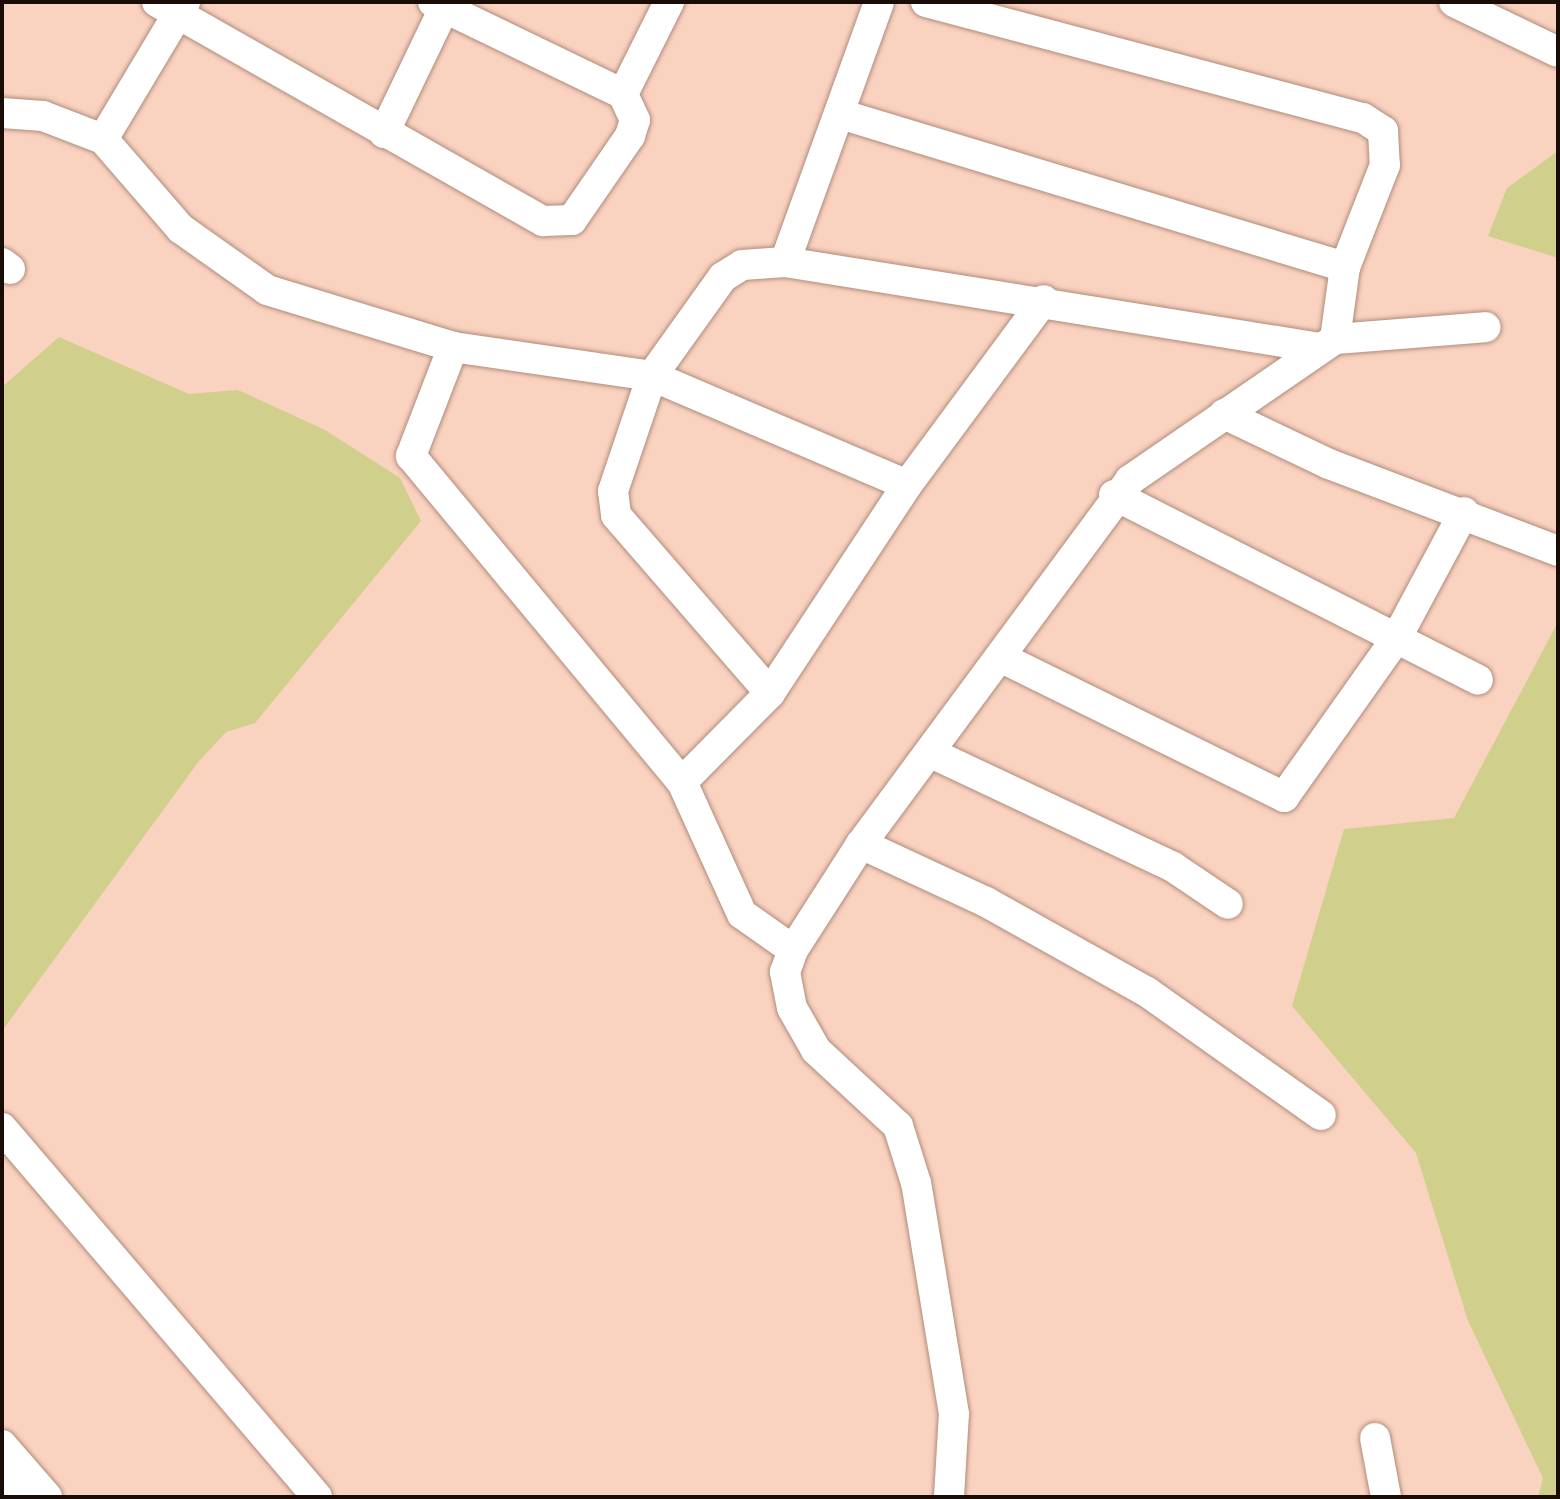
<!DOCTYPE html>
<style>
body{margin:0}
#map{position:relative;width:1560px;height:1499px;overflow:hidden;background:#fad2c0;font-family:Inter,sans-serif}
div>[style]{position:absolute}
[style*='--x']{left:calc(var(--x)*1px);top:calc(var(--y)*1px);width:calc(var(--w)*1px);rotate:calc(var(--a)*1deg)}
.green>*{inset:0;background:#d1cf8c}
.roads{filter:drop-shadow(0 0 2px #b08c7b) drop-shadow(0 0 2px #b08c7b)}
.minor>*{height:30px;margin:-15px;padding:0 15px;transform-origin:15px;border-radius:15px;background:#fff}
.major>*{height:38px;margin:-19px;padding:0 19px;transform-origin:19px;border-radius:19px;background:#fff}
span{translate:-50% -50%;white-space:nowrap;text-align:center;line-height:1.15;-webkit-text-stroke:8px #fad2c0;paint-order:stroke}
.frame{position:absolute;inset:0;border:4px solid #190c07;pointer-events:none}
</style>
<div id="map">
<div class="green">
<i style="clip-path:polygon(1558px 151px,1558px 258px,1488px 236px,1507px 188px)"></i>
<i style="clip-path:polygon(59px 337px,189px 394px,238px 390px,325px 430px,400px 478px,421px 521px,255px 723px,226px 732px,199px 761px,2px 1031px,2px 387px)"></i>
<i style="clip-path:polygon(1558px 622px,1558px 1497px,1538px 1497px,1543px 1478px,1468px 1321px,1416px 1153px,1292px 1006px,1344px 829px,1454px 818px)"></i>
</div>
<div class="roads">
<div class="minor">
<i style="--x:157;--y:2;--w:444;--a:29.6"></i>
<i style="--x:543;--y:221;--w:29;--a:-2"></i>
<i style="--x:572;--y:220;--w:102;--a:-55.4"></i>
<i style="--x:630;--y:136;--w:17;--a:-73"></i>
<i style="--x:635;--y:120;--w:29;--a:-115"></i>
<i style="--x:623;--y:94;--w:211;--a:-154.2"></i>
<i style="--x:926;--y:2;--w:452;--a:14.9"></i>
<i style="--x:1363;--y:118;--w:24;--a:33"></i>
<i style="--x:1383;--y:131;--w:34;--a:87"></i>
<i style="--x:1385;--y:165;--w:110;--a:111.4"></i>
<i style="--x:1345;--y:267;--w:73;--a:97.9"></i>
<i style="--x:1454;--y:2;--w:115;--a:25.7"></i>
<i style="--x:623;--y:94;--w:103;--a:-63.4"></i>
<i style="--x:2;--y:113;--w:41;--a:4.2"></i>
<i style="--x:43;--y:116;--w:64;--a:21"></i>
<i style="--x:103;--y:139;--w:119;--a:49.1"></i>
<i style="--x:181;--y:229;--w:105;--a:35.3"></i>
<i style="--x:267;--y:290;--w:195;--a:17"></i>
<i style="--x:453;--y:347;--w:201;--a:8.3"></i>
<i style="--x:652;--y:376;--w:122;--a:-54.4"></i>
<i style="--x:723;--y:277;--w:22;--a:-32"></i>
<i style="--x:742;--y:265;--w:43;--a:-4"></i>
<i style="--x:785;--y:262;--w:542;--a:9.13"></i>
<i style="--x:840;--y:114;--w:528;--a:16.86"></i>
<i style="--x:384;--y:133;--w:145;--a:-64.3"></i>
<i style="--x:103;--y:139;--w:160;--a:-59.1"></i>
<i style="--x:785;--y:262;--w:276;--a:-70.1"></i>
<i style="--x:2;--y:263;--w:10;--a:37"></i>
<i style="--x:453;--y:347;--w:117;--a:111.1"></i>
<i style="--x:411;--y:456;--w:424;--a:50.3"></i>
<i style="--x:682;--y:782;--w:145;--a:65.6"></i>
<i style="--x:742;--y:914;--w:62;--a:35.2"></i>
<i style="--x:1224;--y:414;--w:116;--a:25.5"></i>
<i style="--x:1329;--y:464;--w:245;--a:20.8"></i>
<i style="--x:1114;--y:495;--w:408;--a:26.9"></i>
<i style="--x:1000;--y:657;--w:317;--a:26.2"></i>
<i style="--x:1284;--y:797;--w:194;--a:-54.7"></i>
<i style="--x:1396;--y:639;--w:144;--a:-61.8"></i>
<i style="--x:770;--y:693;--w:249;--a:-56.6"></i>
<i style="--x:907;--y:485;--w:230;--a:-53.5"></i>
<i style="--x:931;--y:753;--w:268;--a:25.2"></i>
<i style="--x:1173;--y:867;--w:66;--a:33.9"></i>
<i style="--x:682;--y:782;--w:125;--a:-45.3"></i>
<i style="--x:770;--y:693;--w:235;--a:-130.9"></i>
<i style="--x:616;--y:515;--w:24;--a:-97"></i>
<i style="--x:613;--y:491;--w:121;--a:-71.3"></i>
<i style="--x:652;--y:376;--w:277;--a:23.1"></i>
<i style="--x:861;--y:844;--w:138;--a:24.9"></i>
<i style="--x:986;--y:902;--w:184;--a:29.2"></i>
<i style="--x:1147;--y:992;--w:213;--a:35.3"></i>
<i style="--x:2;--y:1128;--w:485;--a:49.5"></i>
<i style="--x:1375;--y:1438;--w:60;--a:79.4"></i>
<i style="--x:2;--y:1445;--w:69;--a:49.1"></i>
<i style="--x:949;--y:1497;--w:83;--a:-86.6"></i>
<i style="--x:954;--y:1414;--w:234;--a:-99.3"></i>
<i style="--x:916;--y:1183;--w:60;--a:-107.5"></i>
<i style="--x:898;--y:1126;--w:112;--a:-137.2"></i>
<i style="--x:816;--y:1050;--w:48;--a:-119.7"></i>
<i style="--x:792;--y:1008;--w:37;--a:-101"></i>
<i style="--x:785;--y:972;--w:23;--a:-70"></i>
<i style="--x:793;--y:950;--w:126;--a:-57.3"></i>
<i style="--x:861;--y:844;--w:453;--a:-53.5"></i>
<i style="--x:1130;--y:480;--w:249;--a:-34.5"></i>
<i style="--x:1335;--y:339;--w:151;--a:-4.5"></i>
</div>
<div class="major">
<i style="--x:2;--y:1476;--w:22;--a:69"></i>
</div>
</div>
<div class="frame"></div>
</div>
